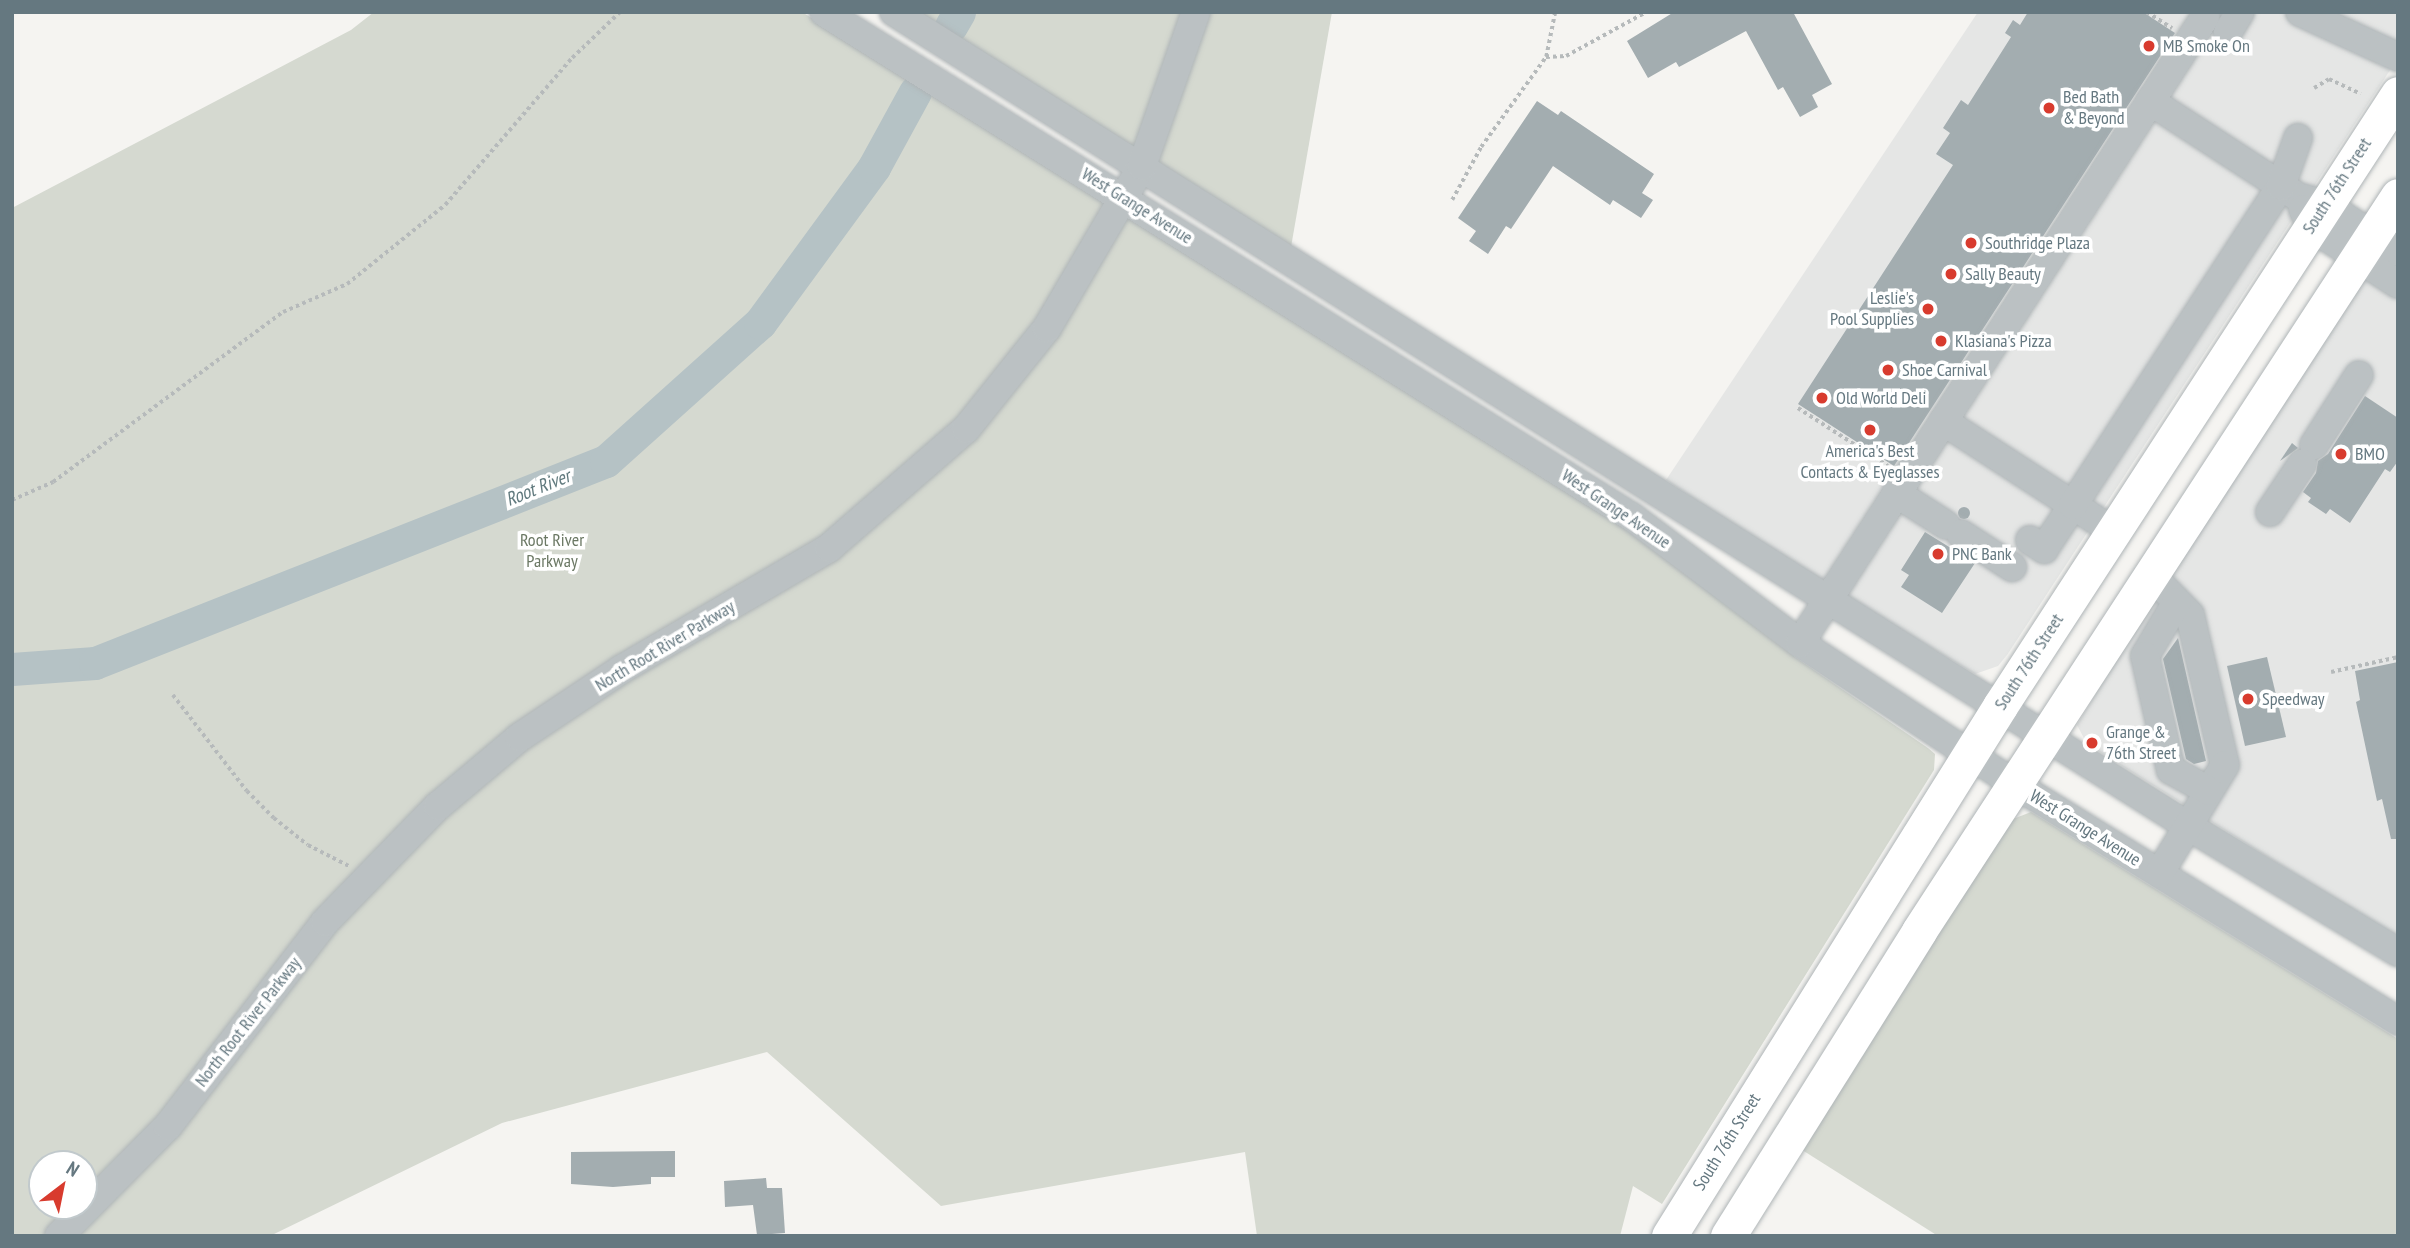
<!DOCTYPE html>
<style>
body{margin:0}
#map{position:relative;width:2410px;height:1248px;overflow:hidden;background:#f5f4f1;font-family:"PT Sans Narrow",sans-serif}
div>[style]{position:absolute}
[style*='--x']{left:calc(var(--x)*1px);top:calc(var(--y)*1px);width:calc(var(--w)*1px);rotate:calc(var(--a)*1deg)}
.built>*{inset:0;background:#e5e6e5}
.green>*{inset:0;background:#d5d9d0}
.river>*{height:33px;margin:-16.5px;padding:0 16.5px;transform-origin:16.5px;border-radius:16.5px;background:#b5c2c5}
.building>*{inset:0;background:#a3adb0}
.round{border-radius:50%}
.path>*{height:3.5px;margin-top:-1.75px;transform-origin:0;background:repeating-linear-gradient(90deg,#b6babb 0 3.5px,transparent 0 7px)}
.roads{filter:drop-shadow(0 0 2px #afb5b7) drop-shadow(0 0 2px #afb5b7)}
.minor>*{height:28px;margin:-14px;padding:0 14px;transform-origin:14px;border-radius:14px;background:#bbc1c3}
.major>*{height:35px;margin:-17.5px;padding:0 17.5px;transform-origin:17.5px;border-radius:17.5px;background:#fff}
.dots>*{width:19px;height:19px;translate:-50% -50%;box-sizing:border-box;border:4px solid #fff;border-radius:50%}
span{translate:-50% -50%;white-space:nowrap;text-align:center;line-height:1.15;-webkit-text-stroke:7px #fff;paint-order:stroke}
.poi-label{font-size:18px;color:#657880}
.left{translate:0 -50%;text-align:left}
.right{translate:-100% -50%;text-align:right}
.street-label{font-size:18px;color:#657880}
.park-label{font-size:18px;color:#6b7864}
.water-label{font-size:19px;color:#617a7e;font-style:italic}
.frame{position:absolute;inset:0;border:14px solid #657880;pointer-events:none}
.north{position:absolute;left:28px;top:1150px;width:70px;height:70px;box-sizing:border-box;background:#fff;border:2px solid #c1c9cc;border-radius:50%;rotate:32deg;font-size:19px;font-weight:700;line-height:28px;text-align:center;color:#657880}
.north::after{content:'';display:block;margin:auto;width:24px;height:32px;background:#d83b2e;clip-path:polygon(50% 0,100% 100%,50% 72%,0 100%)}
</style>
<div id="map">
<div class="built">
<i style="clip-path:polygon(1978px 12px,2398px 12px,2398px 58px,2007px 655px,1998px 666px,1975px 674px,1801px 569px,1666px 480px)"></i>
<i style="clip-path:polygon(2398px 222px,2398px 938px,2087px 744px,2077px 725px,2168px 574px)"></i>
</div>
<div class="green">
<i style="clip-path:polygon(evenodd,374px 12px,802px 12px,1620px 524px,1795px 657px,1928px 748px,1935px 754px,1934px 770px,1662px 1204px,1633px 1186px,1620px 1236px,1257px 1236px,1245px 1152px,941px 1206px,767px 1052px,502px 1123px,270px 1236px,12px 1236px,12px 208px,351px 30px,374px 12px,42px 1164px,84px 1164px,84px 1206px,42px 1206px,42px 1164px)"></i>
<i style="clip-path:polygon(914px 12px,1332px 12px,1291px 247px)"></i>
<i style="clip-path:polygon(2031px 812px,2398px 1039px,2398px 1236px,1938px 1236px,1799px 1148px,2013px 819px)"></i>
</div>
<div class="river">
<i style="--x:951;--y:26;--w:16;--a:-60"></i>
<i style="--x:12;--y:669;--w:83;--a:-4.1"></i>
<i style="--x:95;--y:663;--w:549;--a:-21.57"></i>
<i style="--x:606;--y:461;--w:207;--a:-41.9"></i>
<i style="--x:760;--y:323;--w:193;--a:-53.8"></i>
<i style="--x:874;--y:167;--w:85;--a:-61.3"></i>
</div>
<div class="building">
<i style="clip-path:polygon(1674px 12px,1793px 12px,1832px 84px,1812px 95px,1818px 107px,1800px 117px,1783px 87px,1778px 90px,1746px 31px,1679px 67px,1676px 62px,1648px 78px,1627px 41px)"></i>
<i style="clip-path:polygon(2028px 12px,2143px 12px,2175px 33px,1894px 466px,1798px 404px,1953px 165px,1936px 154px,1950px 133px,1943px 128px,1961px 100px,1968px 105px,2011px 37px,2005px 33px,2013px 20px,2020px 25px)"></i>
<i style="clip-path:polygon(1537px 101px,1558px 115px,1561px 111px,1654px 174px,1642px 193px,1653px 200px,1641px 218px,1613px 200px,1610px 205px,1553px 166px,1511px 229px,1506px 226px,1488px 254px,1469px 241px,1476px 231px,1458px 218px)"></i>
<i style="clip-path:polygon(2365px 396px,2398px 418px,2398px 461px,2390px 472px,2385px 469px,2350px 523px,2330px 509px,2326px 514px,2308px 502px,2311px 498px,2303px 492px,2316px 473px,2318px 461px,2328px 454px)"></i>
<i style="clip-path:polygon(2292px 443px,2298px 448px,2280px 461px)"></i>
<i class="round" style="left:1958px;top:507px;width:12px;height:12px"></i>
<i style="clip-path:polygon(1925px 532px,1975px 563px,1942px 613px,1901px 587px,1909px 575px,1901px 570px)"></i>
<i style="clip-path:polygon(2178px 638px,2206px 761px,2194px 764px,2186px 759px,2163px 659px)"></i>
<i style="clip-path:polygon(2267px 657px,2286px 737px,2245px 746px,2227px 666px)"></i>
<i style="clip-path:polygon(2398px 662px,2398px 839px,2391px 839px,2382px 799px,2377px 801px,2356px 702px,2360px 700px,2355px 671px)"></i>
<i style="clip-path:polygon(675px 1151px,675px 1177px,651px 1177px,651px 1184px,613px 1187px,571px 1184px,571px 1152px)"></i>
<i style="clip-path:polygon(766px 1178px,767px 1188px,782px 1188px,785px 1233px,757px 1235px,753px 1205px,725px 1207px,724px 1181px)"></i>
</div>
<div class="path">
<i style="--x:2147;--y:12;--w:30;--a:33"></i>
<i style="--x:1546;--y:57;--w:20;--a:-3"></i>
<i style="--x:1566;--y:56;--w:91;--a:-28.8"></i>
<i style="--x:2314;--y:88;--w:17;--a:-31"></i>
<i style="--x:2329;--y:79;--w:35;--a:25"></i>
<i style="--x:1452;--y:200;--w:60;--a:-61.3"></i>
<i style="--x:1481;--y:147;--w:111;--a:-54.2"></i>
<i style="--x:1546;--y:57;--w:46;--a:-78.7"></i>
<i style="--x:1798;--y:408;--w:107;--a:32.8"></i>
<i style="--x:12;--y:500;--w:45;--a:-23.7"></i>
<i style="--x:53;--y:482;--w:286;--a:-36.5"></i>
<i style="--x:283;--y:312;--w:70;--a:-23.6"></i>
<i style="--x:347;--y:284;--w:126;--a:-38.9"></i>
<i style="--x:445;--y:205;--w:194;--a:-49.2"></i>
<i style="--x:572;--y:58;--w:66;--a:-43.8"></i>
<i style="--x:2331;--y:672;--w:69;--a:-12.6"></i>
<i style="--x:173;--y:695;--w:121;--a:52.4"></i>
<i style="--x:247;--y:791;--w:38;--a:45"></i>
<i style="--x:274;--y:818;--w:43;--a:38.5"></i>
<i style="--x:308;--y:845;--w:46;--a:27.1"></i>
</div>
<div class="roads">
<div class="minor">
<i style="--x:824;--y:12;--w:953;--a:32.01"></i>
<i style="--x:1632;--y:517;--w:210;--a:36.9"></i>
<i style="--x:1800;--y:643;--w:258;--a:33.3"></i>
<i style="--x:2016;--y:785;--w:449;--a:31.7"></i>
<i style="--x:894;--y:12;--w:1529;--a:32.17"></i>
<i style="--x:2188;--y:826;--w:245;--a:31"></i>
<i style="--x:2300;--y:12;--w:108;--a:24.7"></i>
<i style="--x:2228;--y:32;--w:23;--a:-59"></i>
<i style="--x:2150;--y:101;--w:176;--a:33"></i>
<i style="--x:2298;--y:197;--w:28;--a:15"></i>
<i style="--x:2325;--y:204;--w:87;--a:33.3"></i>
<i style="--x:2303;--y:209;--w:20;--a:66"></i>
<i style="--x:2311;--y:227;--w:104;--a:33.2"></i>
<i style="--x:1943;--y:421;--w:202;--a:32.9"></i>
<i style="--x:2314;--y:445;--w:83;--a:-57.3"></i>
<i style="--x:1896;--y:493;--w:59;--a:32.6"></i>
<i style="--x:2270;--y:512;--w:58;--a:-56.3"></i>
<i style="--x:1961;--y:534;--w:61;--a:32.9"></i>
<i style="--x:2030;--y:540;--w:17;--a:33"></i>
<i style="--x:2044;--y:549;--w:53;--a:-56.6"></i>
<i style="--x:2073;--y:505;--w:381;--a:-56.9"></i>
<i style="--x:2281;--y:186;--w:51;--a:-70.5"></i>
<i style="--x:2151;--y:575;--w:56;--a:45.7"></i>
<i style="--x:2190;--y:615;--w:154;--a:76.9"></i>
<i style="--x:2225;--y:765;--w:127;--a:121.2"></i>
<i style="--x:2177;--y:602;--w:63;--a:120.7"></i>
<i style="--x:2145;--y:656;--w:117;--a:77.2"></i>
<i style="--x:2171;--y:770;--w:43;--a:28.9"></i>
<i style="--x:1800;--y:643;--w:746;--a:-57.1"></i>
<i style="--x:59;--y:1236;--w:155;--a:-45.3"></i>
<i style="--x:168;--y:1126;--w:257;--a:-52.4"></i>
<i style="--x:325;--y:922;--w:162;--a:-45.8"></i>
<i style="--x:438;--y:806;--w:107;--a:-40.1"></i>
<i style="--x:520;--y:737;--w:123;--a:-33.7"></i>
<i style="--x:622;--y:669;--w:240;--a:-30.3"></i>
<i style="--x:829;--y:548;--w:181;--a:-41"></i>
<i style="--x:966;--y:429;--w:129;--a:-51.3"></i>
<i style="--x:1047;--y:328;--w:188;--a:-59.6"></i>
<i style="--x:1142;--y:166;--w:163;--a:-70.7"></i>
</div>
<div class="major">
<i style="--x:1669;--y:1236;--w:625;--a:-58.01"></i>
<i style="--x:2000;--y:706;--w:730;--a:-56.96"></i>
<i style="--x:1728;--y:1236;--w:360;--a:-57.9"></i>
<i style="--x:1919;--y:931;--w:877;--a:-56.91"></i>
</div>
</div>
<div class="dots">
<i style="left:2149px;top:46px;background:#d83b2e"></i>
<i style="left:2049px;top:108px;background:#d83b2e"></i>
<i style="left:1971px;top:243px;background:#d83b2e"></i>
<i style="left:1951px;top:274px;background:#d83b2e"></i>
<i style="left:1928px;top:309px;background:#d83b2e"></i>
<i style="left:1941px;top:341px;background:#d83b2e"></i>
<i style="left:1888px;top:370px;background:#d83b2e"></i>
<i style="left:1822px;top:398px;background:#d83b2e"></i>
<i style="left:1870px;top:430px;background:#d83b2e"></i>
<i style="left:2341px;top:454px;background:#d83b2e"></i>
<i style="left:1938px;top:554px;background:#d83b2e"></i>
<i style="left:2248px;top:699px;background:#d83b2e"></i>
<i style="left:2092px;top:743px;background:#d83b2e"></i>
</div>
<div class="poi-label">
<span class="left" style="left:2163px;top:46px">MB Smoke On</span>
<span class="left" style="left:2063px;top:108px">Bed Bath<br>&amp; Beyond</span>
<span class="left" style="left:1985px;top:243px">Southridge Plaza</span>
<span class="left" style="left:1965px;top:274px">Sally Beauty</span>
<span class="right" style="left:1914px;top:309px">Leslie's<br>Pool Supplies</span>
<span class="left" style="left:1955px;top:341px">Klasiana's Pizza</span>
<span class="left" style="left:1902px;top:370px">Shoe Carnival</span>
<span class="left" style="left:1836px;top:398px">Old World Deli</span>
<span style="left:1870px;top:462px">America's Best<br>Contacts &amp; Eyeglasses</span>
<span class="left" style="left:2355px;top:454px">BMO</span>
<span class="left" style="left:1952px;top:554px">PNC Bank</span>
<span class="left" style="left:2262px;top:699px">Speedway</span>
<span class="left" style="left:2106px;top:743px">Grange &amp;<br>76th Street</span>
</div>
<div class="street-label">
<span style="left:2337px;top:186px;rotate:-57deg">South 76th Street</span>
<span style="left:1137px;top:206px;rotate:32deg">West Grange Avenue</span>
<span style="left:1616px;top:509px;rotate:34deg">West Grange Avenue</span>
<span style="left:665px;top:646px;rotate:-31deg">North Root River Parkway</span>
<span style="left:2029px;top:662px;rotate:-57deg">South 76th Street</span>
<span style="left:2085px;top:828px;rotate:32deg">West Grange Avenue</span>
<span style="left:248px;top:1022px;rotate:-52deg">North Root River Parkway</span>
<span style="left:1727px;top:1142px;rotate:-58deg">South 76th Street</span>
</div>
<div class="park-label">
<span style="left:552px;top:551px">Root River<br>Parkway</span>
</div>
<div class="water-label">
<span style="left:538px;top:488px;rotate:-22deg">Root River</span>
</div>
<div class="frame"></div>
<div class="north">N</div>
</div>
